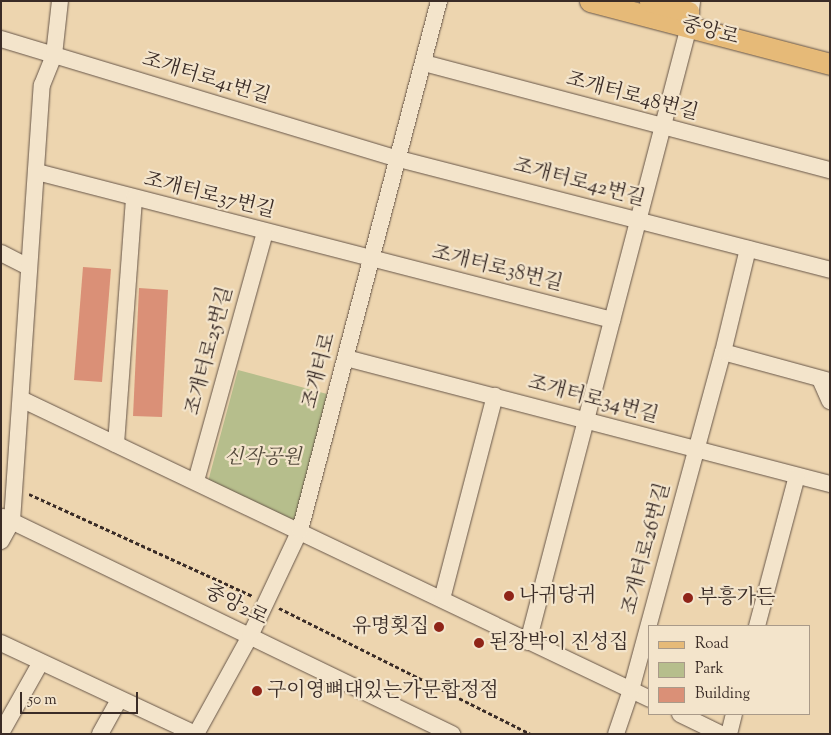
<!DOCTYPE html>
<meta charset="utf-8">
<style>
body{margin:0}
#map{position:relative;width:831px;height:735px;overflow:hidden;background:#edd5af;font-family:"Sorts Mill Goudy","Noto Serif KR",serif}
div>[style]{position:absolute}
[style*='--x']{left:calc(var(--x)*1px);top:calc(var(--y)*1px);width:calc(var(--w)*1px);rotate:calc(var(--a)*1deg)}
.green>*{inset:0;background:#b6be8c}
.building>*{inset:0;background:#da9077}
.path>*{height:3px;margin-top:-1.5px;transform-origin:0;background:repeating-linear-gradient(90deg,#3a2c27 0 4px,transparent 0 6.5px)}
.roads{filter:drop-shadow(0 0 1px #675649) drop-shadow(0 0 1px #675649)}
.minor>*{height:16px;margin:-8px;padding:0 8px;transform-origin:8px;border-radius:8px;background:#f3e4cb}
.major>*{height:21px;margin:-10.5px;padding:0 10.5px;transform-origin:10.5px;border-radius:10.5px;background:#e6ba78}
.dots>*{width:14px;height:14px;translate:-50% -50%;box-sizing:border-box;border:2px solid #f3e4cb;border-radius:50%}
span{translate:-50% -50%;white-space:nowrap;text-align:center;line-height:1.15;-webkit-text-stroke:4.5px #f3e4cb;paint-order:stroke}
.street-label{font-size:20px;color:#3a2c27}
.park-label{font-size:20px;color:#53493b;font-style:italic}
.poi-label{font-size:20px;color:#3a2c27}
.left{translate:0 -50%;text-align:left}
.right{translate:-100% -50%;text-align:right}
.frame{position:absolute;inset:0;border:2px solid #3a2c27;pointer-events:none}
.legend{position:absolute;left:648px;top:625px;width:162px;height:90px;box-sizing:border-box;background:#f3e4cb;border:1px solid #a99a89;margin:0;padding:6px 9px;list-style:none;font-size:15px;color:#3a2c27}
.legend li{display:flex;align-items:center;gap:10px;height:25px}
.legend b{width:25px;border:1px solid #a99a89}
.scale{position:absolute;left:20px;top:692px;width:118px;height:22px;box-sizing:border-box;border:2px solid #3a2c27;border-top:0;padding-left:6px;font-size:15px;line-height:18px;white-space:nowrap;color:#3a2c27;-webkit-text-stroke:4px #f3e4cb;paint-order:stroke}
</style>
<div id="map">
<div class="green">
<i style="clip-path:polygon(238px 370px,327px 394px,296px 524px,206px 489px)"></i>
</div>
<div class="building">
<i style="clip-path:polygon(83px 267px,111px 269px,102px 382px,74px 380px)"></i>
<i style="clip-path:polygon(139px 288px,168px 290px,162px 417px,133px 416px)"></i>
</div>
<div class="path">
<i style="--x:29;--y:494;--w:246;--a:24.5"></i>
<i style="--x:279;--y:608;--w:282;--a:26.6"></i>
</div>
<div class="roads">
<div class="minor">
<i style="--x:1;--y:39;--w:416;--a:16.8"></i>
<i style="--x:399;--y:159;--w:445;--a:14.4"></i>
<i style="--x:424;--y:63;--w:420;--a:14.8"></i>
<i style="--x:37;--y:172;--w:594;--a:14.43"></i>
<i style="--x:1;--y:253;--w:30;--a:27"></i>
<i style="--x:723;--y:352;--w:111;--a:15.2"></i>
<i style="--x:346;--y:358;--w:500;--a:14.59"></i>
<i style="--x:820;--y:379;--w:24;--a:66"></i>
<i style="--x:21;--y:399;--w:697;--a:25.5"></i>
<i style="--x:116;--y:444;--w:246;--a:-85.8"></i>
<i style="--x:196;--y:481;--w:258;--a:-74.5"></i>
<i style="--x:3;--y:517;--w:499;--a:25.8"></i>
<i style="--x:1;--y:541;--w:23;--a:-61"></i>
<i style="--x:12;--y:521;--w:437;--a:-86.1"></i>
<i style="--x:42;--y:85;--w:32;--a:-68"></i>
<i style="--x:54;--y:55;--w:54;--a:-83.7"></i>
<i style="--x:442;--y:599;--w:210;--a:-75.4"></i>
<i style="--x:757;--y:626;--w:155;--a:-75.1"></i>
<i style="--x:528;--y:642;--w:637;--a:-75.35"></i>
<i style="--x:689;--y:26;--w:25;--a:-83"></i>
<i style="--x:1;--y:643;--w:214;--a:25.1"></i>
<i style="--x:680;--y:714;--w:46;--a:26"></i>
<i style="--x:1;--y:733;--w:81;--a:-60.6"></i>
<i style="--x:100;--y:734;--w:39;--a:-61"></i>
<i style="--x:196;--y:734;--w:112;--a:-61.1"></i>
<i style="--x:250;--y:636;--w:117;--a:-64.7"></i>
<i style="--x:300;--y:530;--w:547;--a:-75.28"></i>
<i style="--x:616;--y:734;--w:46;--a:-71.2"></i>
<i style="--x:631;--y:690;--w:350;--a:-74.8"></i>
<i style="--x:723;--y:352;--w:106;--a:-76.4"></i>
<i style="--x:729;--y:734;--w:21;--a:-76"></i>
</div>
<div class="major">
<i style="--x:590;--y:1;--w:248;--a:14.7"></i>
<i style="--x:650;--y:1;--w:40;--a:16"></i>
</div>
</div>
<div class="dots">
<i style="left:509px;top:596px;background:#8f2418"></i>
<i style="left:688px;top:598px;background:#8f2418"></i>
<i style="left:439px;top:627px;background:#8f2418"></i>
<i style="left:479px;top:643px;background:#8f2418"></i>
<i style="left:257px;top:691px;background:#8f2418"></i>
</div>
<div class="street-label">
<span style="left:710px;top:32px;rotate:15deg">중앙로</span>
<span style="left:206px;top:79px;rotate:17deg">조개터로41번길</span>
<span style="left:632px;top:97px;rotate:15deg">조개터로48번길</span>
<span style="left:579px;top:183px;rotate:15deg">조개터로42번길</span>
<span style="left:209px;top:196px;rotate:14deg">조개터로37번길</span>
<span style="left:497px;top:269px;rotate:14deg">조개터로38번길</span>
<span style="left:210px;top:351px;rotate:-75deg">조개터로25번길</span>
<span style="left:320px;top:371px;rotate:-75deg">조개터로</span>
<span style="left:593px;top:400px;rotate:15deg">조개터로34번길</span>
<span style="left:647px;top:549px;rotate:-75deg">조개터로26번길</span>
<span style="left:236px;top:606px;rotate:26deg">중앙2로</span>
</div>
<div class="park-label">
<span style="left:263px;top:458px">신작공원</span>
</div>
<div class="poi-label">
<span class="left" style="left:519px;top:596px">나귀당귀</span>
<span class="left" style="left:698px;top:598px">부흥가든</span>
<span class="right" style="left:429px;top:627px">유명횟집</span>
<span class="left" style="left:489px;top:643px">된장박이 진성집</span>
<span class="left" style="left:267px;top:691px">구이영뼈대있는가문합정점</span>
</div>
<div class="frame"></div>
<ul class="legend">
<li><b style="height:6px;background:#e6ba78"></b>Road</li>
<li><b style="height:14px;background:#b6be8c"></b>Park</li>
<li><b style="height:14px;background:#da9077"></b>Building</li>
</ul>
<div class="scale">50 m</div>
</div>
